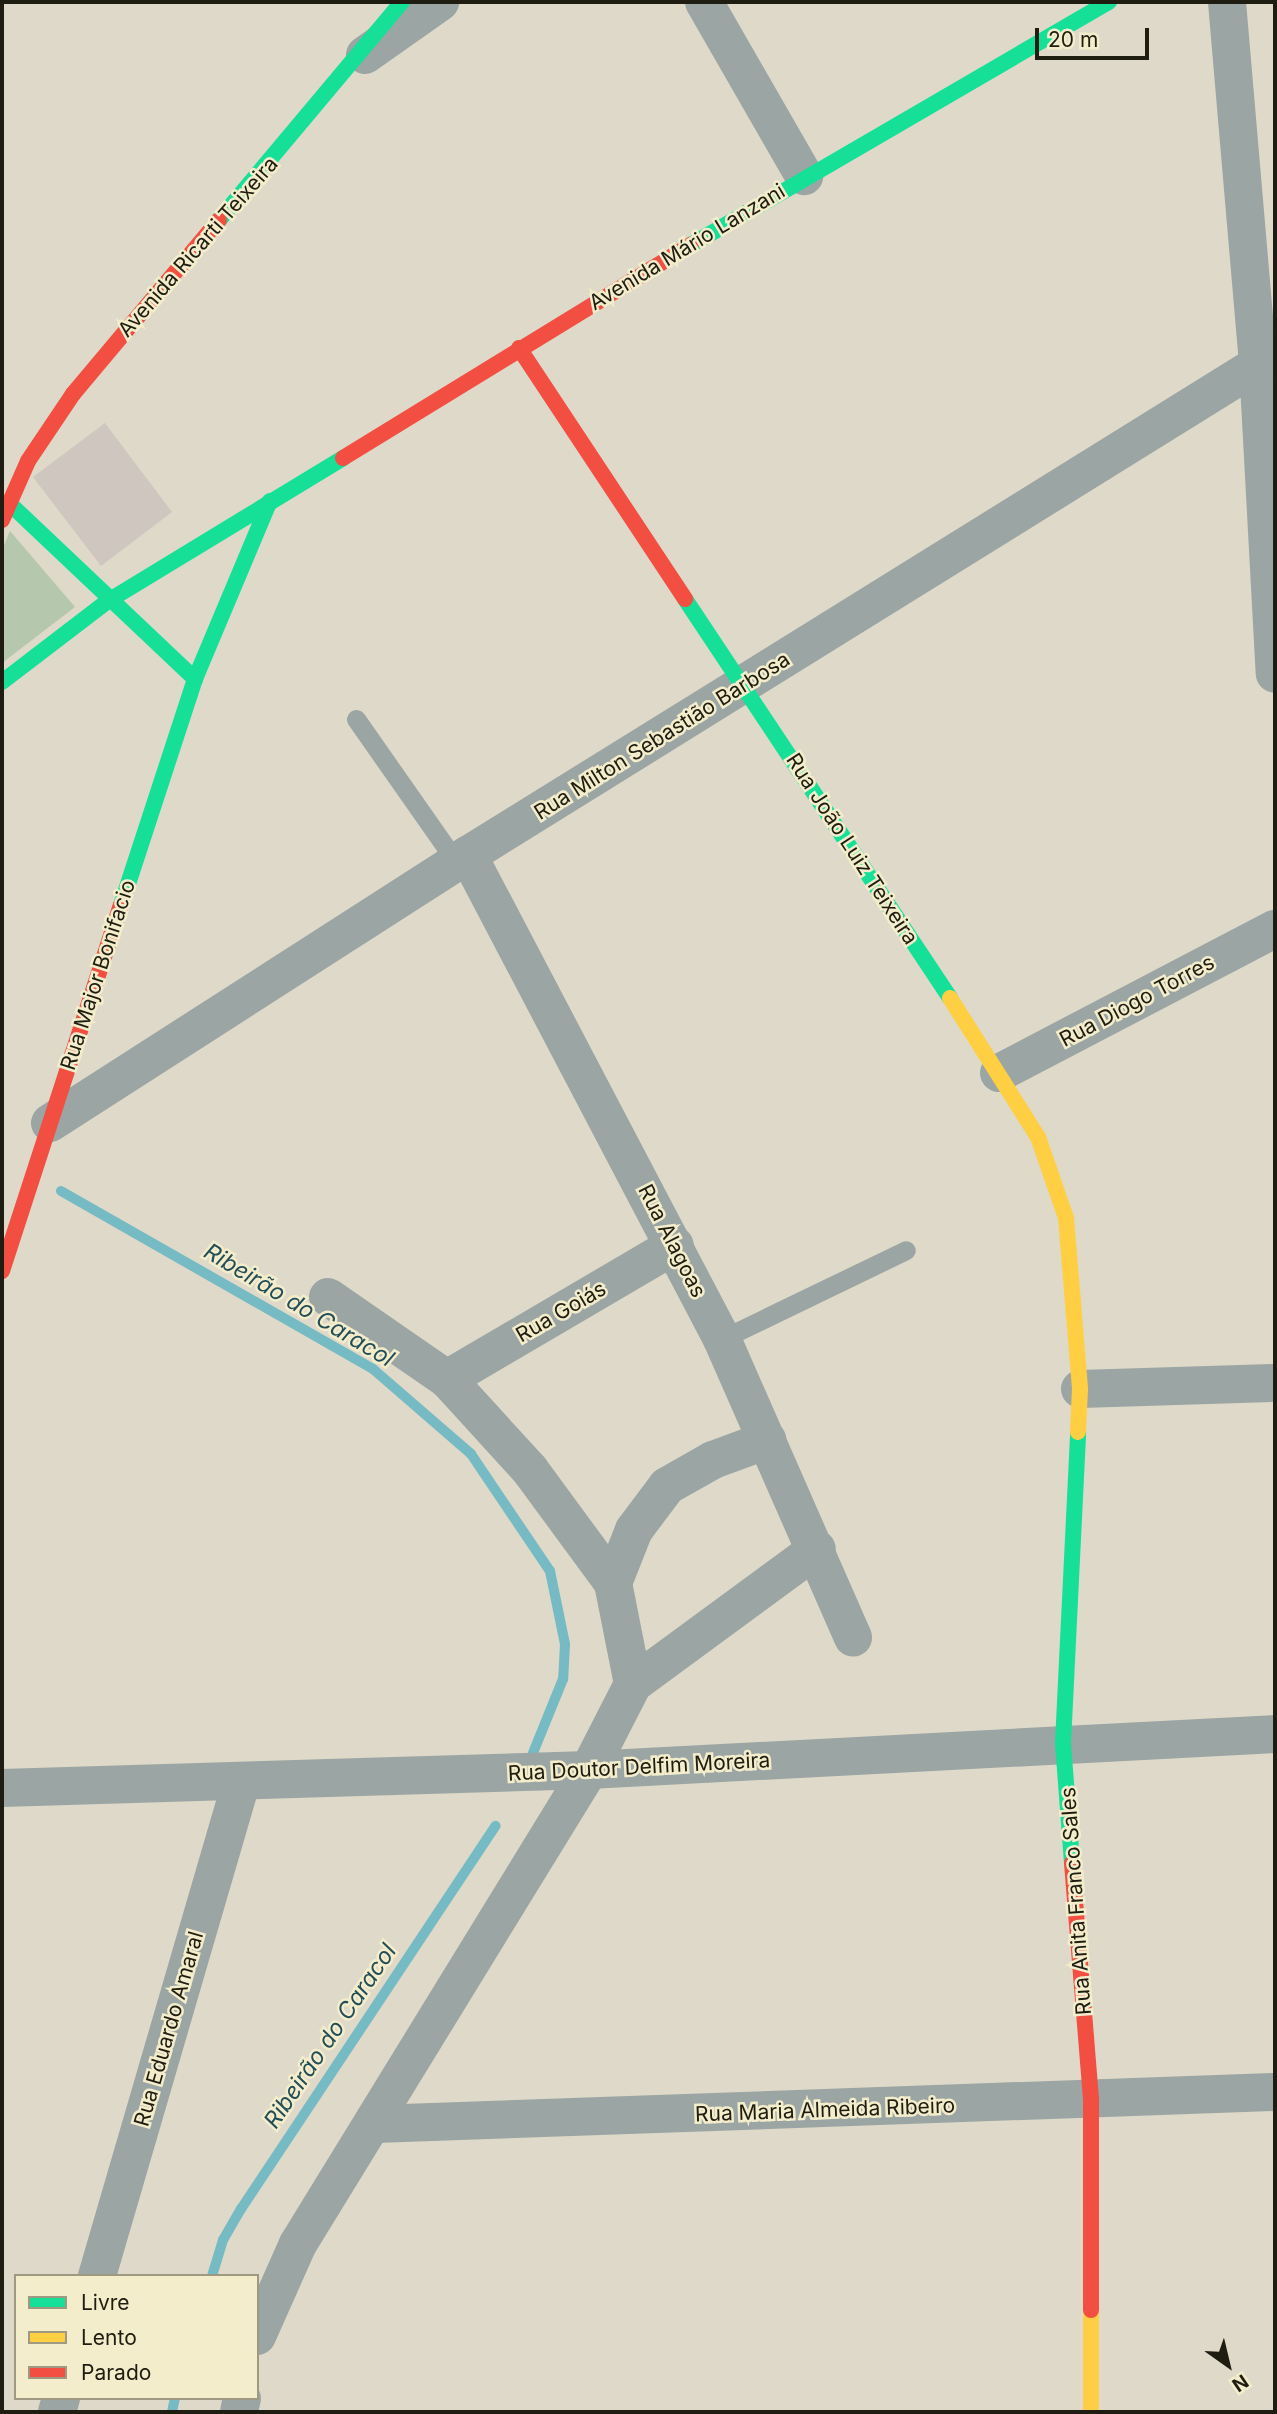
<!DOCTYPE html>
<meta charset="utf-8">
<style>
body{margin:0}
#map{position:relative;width:1277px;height:2414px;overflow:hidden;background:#ded9c8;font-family:Inter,sans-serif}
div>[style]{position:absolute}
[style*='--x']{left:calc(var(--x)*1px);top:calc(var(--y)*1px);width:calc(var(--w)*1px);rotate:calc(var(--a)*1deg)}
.green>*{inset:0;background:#b5c7ad}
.stream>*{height:10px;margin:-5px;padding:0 5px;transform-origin:5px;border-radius:5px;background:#76bac3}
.building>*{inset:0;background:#cfc6c0}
.lane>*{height:19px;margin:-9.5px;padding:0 9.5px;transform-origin:9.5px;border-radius:9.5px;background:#9aa5a4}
.street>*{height:38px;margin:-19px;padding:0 19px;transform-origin:19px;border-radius:19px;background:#9aa5a4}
.fast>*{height:16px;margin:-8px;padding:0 8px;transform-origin:8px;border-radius:8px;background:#16e098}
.slow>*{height:16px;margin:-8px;padding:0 8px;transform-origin:8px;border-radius:8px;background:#ffcf43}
.jam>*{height:16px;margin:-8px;padding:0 8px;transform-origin:8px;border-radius:8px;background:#f24e42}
span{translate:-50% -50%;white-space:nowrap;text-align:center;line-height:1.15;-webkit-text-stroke:5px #f4edcc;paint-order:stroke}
.street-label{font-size:21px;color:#1f1c11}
.water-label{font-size:23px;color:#234e58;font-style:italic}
.frame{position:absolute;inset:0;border:4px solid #1f1c11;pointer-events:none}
.legend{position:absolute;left:14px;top:2274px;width:245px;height:126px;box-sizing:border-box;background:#f4edcc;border:2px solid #9f9981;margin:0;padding:9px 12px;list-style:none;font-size:21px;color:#1f1c11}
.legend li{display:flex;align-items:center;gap:14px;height:35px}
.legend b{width:35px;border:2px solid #9f9981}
.north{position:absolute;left:1193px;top:2330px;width:70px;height:70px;-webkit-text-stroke:5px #f4edcc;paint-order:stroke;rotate:146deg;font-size:19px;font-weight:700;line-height:28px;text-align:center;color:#1f1c11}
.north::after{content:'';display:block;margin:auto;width:24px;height:32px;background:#1f1c11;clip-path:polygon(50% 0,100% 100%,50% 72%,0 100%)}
.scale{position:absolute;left:1035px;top:28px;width:114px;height:32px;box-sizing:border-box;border:4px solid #1f1c11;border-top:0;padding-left:9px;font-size:21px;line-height:24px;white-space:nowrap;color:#1f1c11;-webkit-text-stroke:5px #f4edcc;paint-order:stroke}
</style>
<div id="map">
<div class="green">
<i style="clip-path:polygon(10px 531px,75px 607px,2px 663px,2px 550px)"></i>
</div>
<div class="stream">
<i style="--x:61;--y:1191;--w:359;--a:29.7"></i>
<i style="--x:373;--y:1369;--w:130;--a:40.9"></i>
<i style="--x:471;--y:1454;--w:141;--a:56"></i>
<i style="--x:550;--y:1571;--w:75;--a:78.4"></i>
<i style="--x:565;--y:1644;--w:35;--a:93"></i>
<i style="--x:563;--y:1679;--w:80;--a:112.1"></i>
<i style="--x:212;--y:2276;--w:38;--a:-73"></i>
<i style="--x:223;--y:2240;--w:36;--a:-60"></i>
<i style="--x:241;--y:2209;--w:460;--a:-56.4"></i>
<i style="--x:172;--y:2412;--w:14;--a:-78"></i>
</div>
<div class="building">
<i style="clip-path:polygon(105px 423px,172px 512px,101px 566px,33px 477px)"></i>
</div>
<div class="lane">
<i style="--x:356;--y:719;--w:176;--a:55"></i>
<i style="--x:722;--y:1339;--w:204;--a:-25.8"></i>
</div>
<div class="street">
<i style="--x:704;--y:2;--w:201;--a:60.1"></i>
<i style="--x:1227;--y:2;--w:364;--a:85.1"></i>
<i style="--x:1258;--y:365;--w:309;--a:86.9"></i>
<i style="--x:365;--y:55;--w:92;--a:-35.2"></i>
<i style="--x:468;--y:855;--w:547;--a:62.31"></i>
<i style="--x:722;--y:1339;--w:326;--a:66.3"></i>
<i style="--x:999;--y:1073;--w:311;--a:-27.6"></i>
<i style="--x:50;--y:1123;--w:497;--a:-32.7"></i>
<i style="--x:468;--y:855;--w:950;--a:-31.83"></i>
<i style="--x:328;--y:1297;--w:145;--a:34.6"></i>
<i style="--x:447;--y:1379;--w:123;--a:47.6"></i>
<i style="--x:530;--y:1470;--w:140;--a:53.7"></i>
<i style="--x:447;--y:1379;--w:264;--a:-30.4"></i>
<i style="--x:1080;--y:1389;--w:195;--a:-1.8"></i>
<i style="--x:633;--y:1684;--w:103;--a:-101.2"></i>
<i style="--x:613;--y:1583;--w:57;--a:-68.4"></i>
<i style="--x:634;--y:1530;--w:55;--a:-53.1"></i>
<i style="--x:667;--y:1486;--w:53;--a:-29.5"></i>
<i style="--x:713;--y:1460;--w:58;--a:-20.3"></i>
<i style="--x:2;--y:1788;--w:587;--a:-1.76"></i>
<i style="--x:589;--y:1770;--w:687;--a:-3"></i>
<i style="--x:375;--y:2124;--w:901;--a:-2.04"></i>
<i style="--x:97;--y:2276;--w:514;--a:-73.72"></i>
<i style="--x:257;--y:2336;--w:101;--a:-66"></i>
<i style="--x:298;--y:2244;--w:556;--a:-58.45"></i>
<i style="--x:589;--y:1770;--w:97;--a:-62.9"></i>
<i style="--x:633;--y:1684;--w:228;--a:-36.3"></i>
<i style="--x:57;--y:2412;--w:15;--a:-74"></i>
<i style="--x:239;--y:2412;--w:14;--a:-78"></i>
</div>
<div class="fast">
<i style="--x:219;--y:220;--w:285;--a:-50"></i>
<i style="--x:691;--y:245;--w:484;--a:-30.2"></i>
<i style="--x:10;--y:504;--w:255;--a:43.4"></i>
<i style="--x:195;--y:679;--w:238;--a:108.1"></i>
<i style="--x:685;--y:599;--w:479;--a:56.4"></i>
<i style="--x:195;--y:679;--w:193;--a:-67.2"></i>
<i style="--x:2;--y:682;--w:133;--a:-37.4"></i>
<i style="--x:108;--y:601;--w:275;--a:-31.3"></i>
<i style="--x:1072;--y:1863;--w:120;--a:-94.3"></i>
<i style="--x:1063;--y:1743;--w:311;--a:-87.2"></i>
</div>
<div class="slow">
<i style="--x:950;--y:998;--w:165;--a:57.7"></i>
<i style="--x:1038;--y:1137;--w:86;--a:70.9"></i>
<i style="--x:1066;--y:1218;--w:172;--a:85.3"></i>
<i style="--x:1080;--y:1389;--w:43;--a:92.7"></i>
<i style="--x:1091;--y:2310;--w:102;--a:90"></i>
</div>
<div class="jam">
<i style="--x:519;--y:348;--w:301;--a:56.5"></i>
<i style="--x:343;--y:458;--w:408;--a:-31.5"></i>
<i style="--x:2;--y:520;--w:64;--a:-66.2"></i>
<i style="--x:28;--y:461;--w:81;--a:-56.1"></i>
<i style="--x:73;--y:394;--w:227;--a:-50"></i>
<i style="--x:2;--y:1271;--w:385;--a:-72"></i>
<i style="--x:1072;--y:1863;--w:239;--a:85.4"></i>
<i style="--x:1091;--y:2101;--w:209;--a:90"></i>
</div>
<div class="street-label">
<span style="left:198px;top:247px;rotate:-49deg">Avenida Ricarti Teixeira</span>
<span style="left:687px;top:247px;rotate:-31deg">Avenida Mário Lanzani</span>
<span style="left:662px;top:736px;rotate:-32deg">Rua Milton Sebastião Barbosa</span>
<span style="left:852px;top:849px;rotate:57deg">Rua João Luiz Teixeira</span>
<span style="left:98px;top:975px;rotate:-72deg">Rua Major Bonifacio</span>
<span style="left:1137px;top:1001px;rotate:-28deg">Rua Diogo Torres</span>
<span style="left:672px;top:1241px;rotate:63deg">Rua Alagoas</span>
<span style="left:561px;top:1312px;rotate:-30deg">Rua Goiás</span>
<span style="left:639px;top:1767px;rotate:-3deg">Rua Doutor Delfim Moreira</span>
<span style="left:1076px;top:1901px;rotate:-94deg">Rua Anita Franco Sales</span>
<span style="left:169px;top:2029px;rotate:-74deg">Rua Eduardo Amaral</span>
<span style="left:825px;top:2110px;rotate:-2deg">Rua Maria Almeida Ribeiro</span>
</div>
<div class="water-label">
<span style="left:299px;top:1305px;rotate:31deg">Ribeirão do Caracol</span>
<span style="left:330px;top:2036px;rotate:-56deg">Ribeirão do Caracol</span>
</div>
<div class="frame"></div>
<ul class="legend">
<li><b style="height:9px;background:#16e098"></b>Livre</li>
<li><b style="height:9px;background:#ffcf43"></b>Lento</li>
<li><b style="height:9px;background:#f24e42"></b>Parado</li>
</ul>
<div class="north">N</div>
<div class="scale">20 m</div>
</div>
